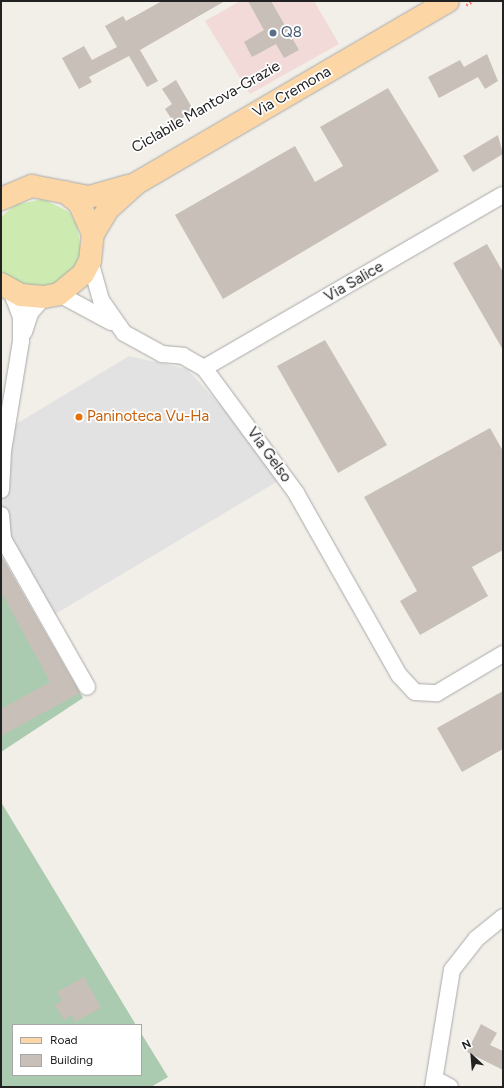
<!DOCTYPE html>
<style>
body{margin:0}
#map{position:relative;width:504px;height:1088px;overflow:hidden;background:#f2efe9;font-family:Figtree,sans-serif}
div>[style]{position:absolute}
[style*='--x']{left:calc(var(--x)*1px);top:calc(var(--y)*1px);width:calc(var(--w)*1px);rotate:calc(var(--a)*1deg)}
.commercial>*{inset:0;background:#f2dad9}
.grass>*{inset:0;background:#cdebb0}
.cemetery>*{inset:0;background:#aacbaf}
.parking>*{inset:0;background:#e2e2e2}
.building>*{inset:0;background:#c7bfb8}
.path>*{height:2.5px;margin-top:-1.25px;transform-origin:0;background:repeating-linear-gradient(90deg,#fa8072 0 2px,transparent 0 4px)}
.roads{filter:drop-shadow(0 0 1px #a9a9a9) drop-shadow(0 0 1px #a9a9a9)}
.street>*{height:16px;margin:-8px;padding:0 8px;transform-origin:8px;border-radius:8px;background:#fff}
.primary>*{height:22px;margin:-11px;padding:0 11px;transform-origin:11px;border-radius:11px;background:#fcd6a4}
.dots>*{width:11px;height:11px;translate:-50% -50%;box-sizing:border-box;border:2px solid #fff;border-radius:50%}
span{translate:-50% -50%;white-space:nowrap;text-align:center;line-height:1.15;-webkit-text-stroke:3.5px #fff;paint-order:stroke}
.service-label{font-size:15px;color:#4e5e75}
.left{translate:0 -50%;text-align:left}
.street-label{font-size:15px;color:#222}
.food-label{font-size:15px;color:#c56008}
.frame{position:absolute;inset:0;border:2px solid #222;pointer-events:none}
.legend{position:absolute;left:12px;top:1024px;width:130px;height:52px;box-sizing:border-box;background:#fff;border:1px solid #a7a7a7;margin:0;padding:5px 7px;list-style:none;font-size:12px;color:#222}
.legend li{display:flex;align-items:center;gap:8px;height:20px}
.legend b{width:20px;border:1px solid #a7a7a7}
.north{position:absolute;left:452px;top:1036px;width:40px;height:40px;-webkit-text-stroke:3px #fff;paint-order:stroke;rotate:334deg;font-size:11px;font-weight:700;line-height:16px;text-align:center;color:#222}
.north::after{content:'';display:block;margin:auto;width:14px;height:18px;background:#222;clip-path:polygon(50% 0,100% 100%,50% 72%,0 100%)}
</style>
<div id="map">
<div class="commercial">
<i style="clip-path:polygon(240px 1px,314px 1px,339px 44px,250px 94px,205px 21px)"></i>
</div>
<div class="grass">
<i style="clip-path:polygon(43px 199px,69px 212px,77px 224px,81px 252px,76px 266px,54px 285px,39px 289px,11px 281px,1px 271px,1px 217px,15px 205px)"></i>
</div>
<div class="cemetery">
<i style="clip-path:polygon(1px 556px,83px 698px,1px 752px)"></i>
<i style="clip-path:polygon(1px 802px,136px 1025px,13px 1025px,13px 1075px,141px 1075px,141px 1033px,168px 1077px,151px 1087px,1px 1087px)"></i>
</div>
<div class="parking">
<i style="clip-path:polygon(129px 356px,187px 369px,223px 408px,278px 481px,42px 622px,1px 544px,1px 433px)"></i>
</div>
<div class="building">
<i style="clip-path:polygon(162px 1px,225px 1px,140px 50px,158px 81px,147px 87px,129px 56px,89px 77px,92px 82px,79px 89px,62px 58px,84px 46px,92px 60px,117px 47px,105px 26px,123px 16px,126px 21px)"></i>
<i style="clip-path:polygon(248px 1px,271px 1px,299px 50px,284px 58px,276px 44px,252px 57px,244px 42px,264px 30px)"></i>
<i style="clip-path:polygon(487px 54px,498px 81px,485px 89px,478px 77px,439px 98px,428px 77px,460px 60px,464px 67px)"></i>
<i style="clip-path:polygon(176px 80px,194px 111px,174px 123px,165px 109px,172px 104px,162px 89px)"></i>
<i style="clip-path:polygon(388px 88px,439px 171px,223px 299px,175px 215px,295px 146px,315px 182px,343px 166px,320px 127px)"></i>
<i style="clip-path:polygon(498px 135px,503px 154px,473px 172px,463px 156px)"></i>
<i style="clip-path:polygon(487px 244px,503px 272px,503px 350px,453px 263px)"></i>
<i style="clip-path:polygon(325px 340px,387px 445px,338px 473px,277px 366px)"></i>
<i style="clip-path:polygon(490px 428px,503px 451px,503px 550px,472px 567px,488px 596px,420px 635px,400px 601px,417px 591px,364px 497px)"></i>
<i style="clip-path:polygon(1px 555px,80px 693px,1px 736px,1px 709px,50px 682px,1px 592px)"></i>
<i style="clip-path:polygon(503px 691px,503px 749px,462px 772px,437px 728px)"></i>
<i style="clip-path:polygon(84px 977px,101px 1008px,75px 1022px,72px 1015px,64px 1020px,55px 1005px,62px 1001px,57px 992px)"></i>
<i style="clip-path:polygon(481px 1024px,497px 1033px,490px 1045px,503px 1051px,503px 1070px,467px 1052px)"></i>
</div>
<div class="path">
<i style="--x:466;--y:5;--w:8;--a:-30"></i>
</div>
<div class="roads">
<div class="street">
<i style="--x:90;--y:261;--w:41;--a:74.2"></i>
<i style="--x:101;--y:300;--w:40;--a:55.1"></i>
<i style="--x:124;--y:333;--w:43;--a:28.9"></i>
<i style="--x:162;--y:354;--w:21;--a:5"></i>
<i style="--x:183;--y:356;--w:24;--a:30"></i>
<i style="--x:204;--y:368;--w:155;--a:53.6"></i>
<i style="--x:296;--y:493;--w:209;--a:60.5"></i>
<i style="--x:399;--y:675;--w:23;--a:47"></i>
<i style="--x:415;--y:692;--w:22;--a:3"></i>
<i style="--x:437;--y:693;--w:77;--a:-30.6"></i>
<i style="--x:59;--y:294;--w:59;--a:28.3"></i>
<i style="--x:24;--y:332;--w:20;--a:-72"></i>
<i style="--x:30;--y:313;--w:21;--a:-49"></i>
<i style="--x:204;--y:368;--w:345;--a:-30.1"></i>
<i style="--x:1;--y:490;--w:39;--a:-87"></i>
<i style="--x:3;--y:451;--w:111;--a:-80.7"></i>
<i style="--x:21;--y:341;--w:24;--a:-90"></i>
<i style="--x:21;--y:317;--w:28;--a:-111"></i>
<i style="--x:1;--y:515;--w:24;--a:85"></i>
<i style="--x:3;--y:539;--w:170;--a:60.4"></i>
<i style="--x:435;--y:1079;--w:17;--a:28"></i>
<i style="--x:433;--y:1087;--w:119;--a:-80.8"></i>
<i style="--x:452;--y:970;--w:39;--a:-52"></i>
<i style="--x:476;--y:939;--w:35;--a:-39"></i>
</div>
<div class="primary">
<i style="--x:1;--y:199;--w:34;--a:-23"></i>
<i style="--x:32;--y:186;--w:58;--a:10.9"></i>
<i style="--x:89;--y:197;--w:41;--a:-15.8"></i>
<i style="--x:93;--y:234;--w:29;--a:-59"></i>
<i style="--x:108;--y:209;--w:39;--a:-42"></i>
<i style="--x:137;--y:183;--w:360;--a:-30.3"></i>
<i style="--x:1;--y:284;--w:23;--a:29"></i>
<i style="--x:21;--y:295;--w:23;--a:5"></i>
<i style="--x:44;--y:297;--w:15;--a:-11"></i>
<i style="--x:59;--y:294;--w:31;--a:-40"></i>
<i style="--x:83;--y:274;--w:15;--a:-62"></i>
<i style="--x:90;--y:261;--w:27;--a:-84"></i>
<i style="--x:93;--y:234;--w:34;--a:-114"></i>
<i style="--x:79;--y:203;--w:18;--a:-142"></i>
</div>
</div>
<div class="dots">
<i style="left:273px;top:33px;background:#5c6f8a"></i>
<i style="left:79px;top:417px;background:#e8710a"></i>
</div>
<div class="service-label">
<span class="left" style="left:281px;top:33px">Q8</span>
</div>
<div class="street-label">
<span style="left:292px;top:92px;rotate:-30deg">Via Cremona</span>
<span style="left:206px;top:107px;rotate:-30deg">Ciclabile Mantova-Grazie</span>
<span style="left:354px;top:282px;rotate:-30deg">Via Salice</span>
<span style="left:269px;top:455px;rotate:54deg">Via Gelso</span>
</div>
<div class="food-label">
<span class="left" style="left:87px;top:417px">Paninoteca Vu-Ha</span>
</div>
<div class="frame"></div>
<ul class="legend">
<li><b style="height:5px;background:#fcd6a4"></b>Road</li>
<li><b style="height:11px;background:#c7bfb8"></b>Building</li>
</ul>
<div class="north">N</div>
</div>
